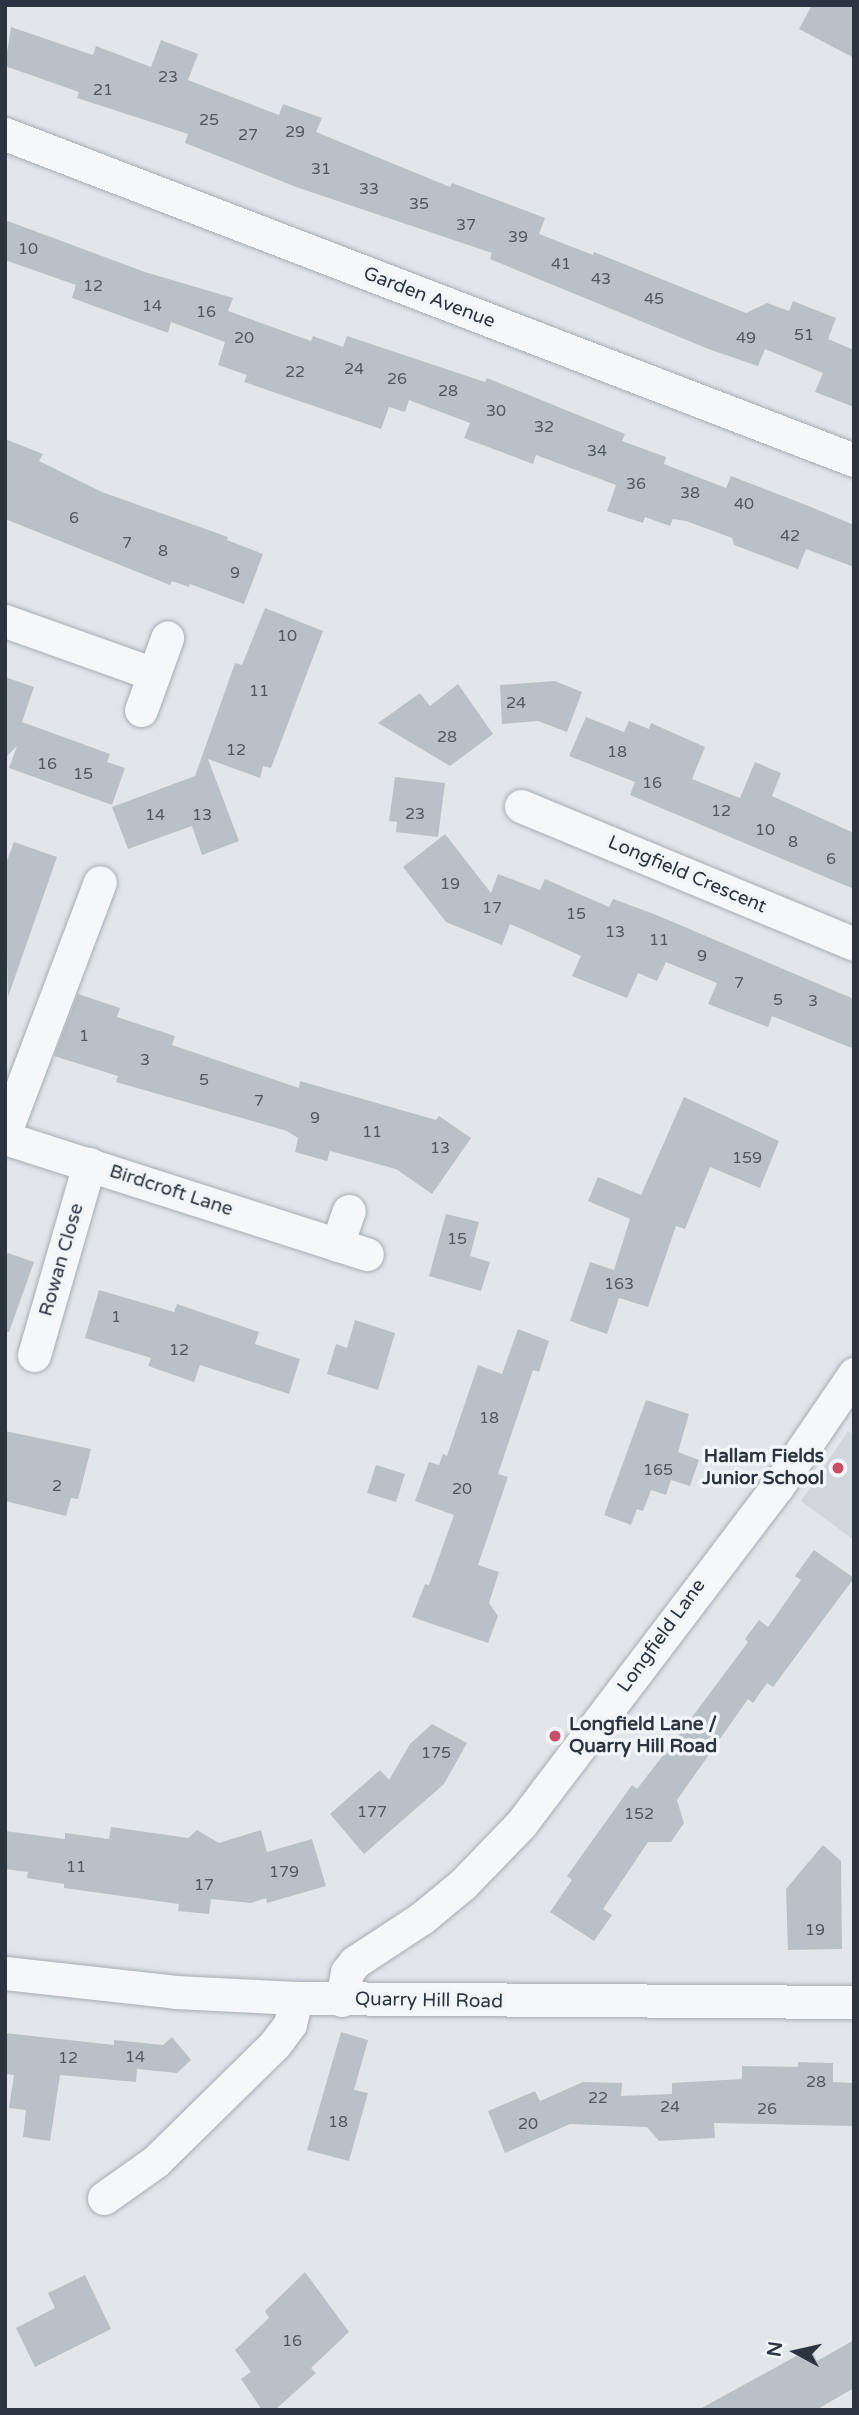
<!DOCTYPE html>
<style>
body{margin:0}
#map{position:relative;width:859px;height:2415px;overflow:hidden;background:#e2e6ea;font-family:"Varela Round",sans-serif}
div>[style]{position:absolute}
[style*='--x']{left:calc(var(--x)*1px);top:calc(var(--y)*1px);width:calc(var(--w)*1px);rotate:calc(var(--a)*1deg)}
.built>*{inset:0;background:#d1d5dc}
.building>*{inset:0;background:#bac0c7}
.roads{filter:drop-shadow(0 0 2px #a7adb4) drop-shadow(0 0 2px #a7adb4)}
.minor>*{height:33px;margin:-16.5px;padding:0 16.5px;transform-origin:16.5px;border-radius:16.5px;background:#f5f7f8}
.dots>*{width:19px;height:19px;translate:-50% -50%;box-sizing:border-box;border:4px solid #f2f5f7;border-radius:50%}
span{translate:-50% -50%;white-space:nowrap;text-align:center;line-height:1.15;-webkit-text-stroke:7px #f2f5f7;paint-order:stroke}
.number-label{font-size:16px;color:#4f5862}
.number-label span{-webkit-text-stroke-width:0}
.street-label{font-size:19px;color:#2b3541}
.poi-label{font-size:19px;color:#2b3541;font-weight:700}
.right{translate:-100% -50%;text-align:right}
.left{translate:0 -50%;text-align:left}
.frame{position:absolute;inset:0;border:7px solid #2b3541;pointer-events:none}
.north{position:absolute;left:761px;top:2317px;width:70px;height:70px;-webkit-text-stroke:5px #f2f5f7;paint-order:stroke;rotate:278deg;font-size:19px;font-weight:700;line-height:28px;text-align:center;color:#2b3541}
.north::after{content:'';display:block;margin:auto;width:24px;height:32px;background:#2b3541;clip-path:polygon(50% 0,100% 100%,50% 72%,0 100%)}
</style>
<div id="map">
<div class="built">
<i style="clip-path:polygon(848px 1431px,854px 1435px,854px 1540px,801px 1501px)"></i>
</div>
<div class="building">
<i style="clip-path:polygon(812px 5px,854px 5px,854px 58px,799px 29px)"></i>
<i style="clip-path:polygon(11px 27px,93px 55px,96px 46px,151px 67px,161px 40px,198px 54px,188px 80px,279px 115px,283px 104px,322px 118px,316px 132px,450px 187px,452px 183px,545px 218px,539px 234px,593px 255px,594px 252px,746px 313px,767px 303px,789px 311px,793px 301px,836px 318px,828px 339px,854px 350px,854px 407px,815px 392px,823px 373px,765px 349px,758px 366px,711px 350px,490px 259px,492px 253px,299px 188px,185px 143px,188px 134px,77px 98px,79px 92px,5px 66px)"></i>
<i style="clip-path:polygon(5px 220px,145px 272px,233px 298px,228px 311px,311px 341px,313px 336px,343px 347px,347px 336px,485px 382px,487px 378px,625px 434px,622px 441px,666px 457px,664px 464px,726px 488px,731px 476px,806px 505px,854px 525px,854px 567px,806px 549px,798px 569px,734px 545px,732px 538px,686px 521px,673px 519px,670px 526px,645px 517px,643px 523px,607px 511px,616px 485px,536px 455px,533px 464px,464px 438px,470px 423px,409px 400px,405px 412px,389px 407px,381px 429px,244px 382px,247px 375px,218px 365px,225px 342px,171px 322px,168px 333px,72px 298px,76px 285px,5px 260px)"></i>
<i style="clip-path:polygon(5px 439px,43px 454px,39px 461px,102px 492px,228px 537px,227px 540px,263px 554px,244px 604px,190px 584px,189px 587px,172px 581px,170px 585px,5px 519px)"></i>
<i style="clip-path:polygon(265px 608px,323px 631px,271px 768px,263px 766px,260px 778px,208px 759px,239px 841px,202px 855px,192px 826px,128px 849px,112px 807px,195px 776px,235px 663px,242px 665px)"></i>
<i style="clip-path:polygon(5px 677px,34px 687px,22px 722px,110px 754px,107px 762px,125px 768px,112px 805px,9px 768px,17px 746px,5px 758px)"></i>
<i style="clip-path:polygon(555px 681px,582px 692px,567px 732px,538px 721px,502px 724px,500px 685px)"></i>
<i style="clip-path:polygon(458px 684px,493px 734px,450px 766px,378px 723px,420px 693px,430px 706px)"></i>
<i style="clip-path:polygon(586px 717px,624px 732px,629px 721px,649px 729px,651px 723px,705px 747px,692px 779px,740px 798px,755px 762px,781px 773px,772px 796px,854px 833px,854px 889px,630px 795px,635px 782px,569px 756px)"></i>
<i style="clip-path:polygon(395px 777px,445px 783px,438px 837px,396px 832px,397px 822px,389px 821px)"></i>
<i style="clip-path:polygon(445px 834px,491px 893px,498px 874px,540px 890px,545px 879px,609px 907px,613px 899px,654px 914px,854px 999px,854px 1049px,772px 1016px,768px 1027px,708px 1004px,717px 983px,666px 962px,657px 981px,638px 973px,627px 998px,572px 976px,581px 956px,533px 934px,510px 924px,502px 945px,446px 922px,403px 867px)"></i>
<i style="clip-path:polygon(14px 842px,57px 857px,8px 997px,5px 866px)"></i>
<i style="clip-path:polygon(78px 994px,120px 1008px,117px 1017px,175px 1036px,172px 1045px,299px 1088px,300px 1081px,436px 1120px,439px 1116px,471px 1138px,432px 1194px,396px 1169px,330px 1151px,327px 1161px,295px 1152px,298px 1138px,287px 1131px,116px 1082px,118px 1076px,54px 1056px)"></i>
<i style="clip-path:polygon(684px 1097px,779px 1141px,760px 1188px,710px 1167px,685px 1229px,676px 1226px,648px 1307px,619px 1298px,607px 1334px,570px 1321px,590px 1262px,614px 1270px,630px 1219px,588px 1201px,598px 1177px,641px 1195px)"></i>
<i style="clip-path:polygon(446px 1214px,479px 1222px,470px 1256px,490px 1262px,481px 1291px,429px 1276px)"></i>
<i style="clip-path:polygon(5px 1252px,34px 1262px,9px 1332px,5px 1331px)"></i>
<i style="clip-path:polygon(99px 1290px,174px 1312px,177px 1304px,259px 1332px,255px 1344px,300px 1359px,289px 1394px,200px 1365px,194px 1382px,148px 1366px,151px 1358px,85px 1338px)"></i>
<i style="clip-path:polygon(355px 1320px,395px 1333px,378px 1390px,327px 1374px,336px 1344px,347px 1348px)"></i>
<i style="clip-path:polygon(518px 1329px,549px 1341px,539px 1372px,533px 1370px,498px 1474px,508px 1477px,478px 1565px,499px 1572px,489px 1603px,498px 1616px,488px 1643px,412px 1617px,425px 1584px,429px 1585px,454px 1515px,415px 1501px,429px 1462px,439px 1465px,443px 1454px,447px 1456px,478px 1365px,502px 1374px)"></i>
<i style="clip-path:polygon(646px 1400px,689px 1414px,678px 1452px,699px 1460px,690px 1486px,671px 1480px,666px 1495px,651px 1490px,643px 1511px,637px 1509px,631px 1525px,604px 1515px)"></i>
<i style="clip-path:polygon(5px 1431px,91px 1449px,78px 1499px,71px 1498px,66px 1516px,5px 1501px)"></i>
<i style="clip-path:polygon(376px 1465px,405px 1474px,396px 1502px,367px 1493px)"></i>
<i style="clip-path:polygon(814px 1550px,854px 1578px,773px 1687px,767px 1683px,753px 1703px,748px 1699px,677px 1800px,684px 1823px,671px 1842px,648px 1842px,603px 1909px,612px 1915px,594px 1941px,550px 1912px,572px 1880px,567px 1876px,632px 1785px,637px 1789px,675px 1740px,748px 1642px,745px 1639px,759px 1620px,768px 1627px,801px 1580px,795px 1576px)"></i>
<i style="clip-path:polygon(432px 1724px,467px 1743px,444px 1784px,364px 1854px,330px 1814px,380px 1770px,389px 1780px,410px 1744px)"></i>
<i style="clip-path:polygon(111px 1827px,188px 1838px,197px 1830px,219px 1843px,261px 1830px,267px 1852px,312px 1839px,326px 1886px,267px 1903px,266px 1898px,251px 1903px,211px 1899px,209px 1914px,178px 1911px,179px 1904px,64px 1888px,64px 1884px,27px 1878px,28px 1872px,5px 1869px,5px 1831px,65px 1839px,65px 1833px,109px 1839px)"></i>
<i style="clip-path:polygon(823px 1845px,841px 1861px,842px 1949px,788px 1950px,786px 1889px)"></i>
<i style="clip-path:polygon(341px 2032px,368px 2040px,354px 2090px,368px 2093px,349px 2161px,307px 2150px)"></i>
<i style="clip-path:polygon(5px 2033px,114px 2045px,114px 2040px,163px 2045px,172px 2037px,191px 2060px,177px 2073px,137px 2069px,136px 2082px,60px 2075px,50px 2141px,23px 2137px,26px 2110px,9px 2108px,14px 2075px,5px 2074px)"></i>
<i style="clip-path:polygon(798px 2062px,833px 2063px,833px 2082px,854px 2083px,854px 2126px,714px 2123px,715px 2138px,659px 2141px,647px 2127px,570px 2124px,505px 2153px,488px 2111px,535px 2091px,540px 2101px,583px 2082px,622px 2083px,621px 2096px,672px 2094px,672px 2083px,742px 2079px,742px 2066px,798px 2067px)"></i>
<i style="clip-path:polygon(305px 2272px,349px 2332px,311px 2368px,316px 2373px,275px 2410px,262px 2410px,241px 2379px,251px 2372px,235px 2350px,269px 2318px,265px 2311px)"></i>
<i style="clip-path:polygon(85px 2275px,111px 2329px,35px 2367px,16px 2328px,55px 2308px,48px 2293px)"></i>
<i style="clip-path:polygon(854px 2340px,854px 2388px,816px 2410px,698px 2410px,811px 2348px,817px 2361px)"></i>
</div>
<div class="roads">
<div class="minor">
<i style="--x:5;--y:134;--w:909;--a:21.01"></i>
<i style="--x:5;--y:621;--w:158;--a:19.6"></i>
<i style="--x:141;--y:710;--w:77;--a:-70.1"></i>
<i style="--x:521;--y:806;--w:360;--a:22.5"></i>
<i style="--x:5;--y:1132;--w:267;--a:-69.2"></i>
<i style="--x:5;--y:1138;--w:380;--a:17.8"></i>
<i style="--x:337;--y:1245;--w:36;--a:-71"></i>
<i style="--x:34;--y:1355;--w:199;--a:-73.9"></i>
<i style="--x:5;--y:1973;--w:172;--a:6.3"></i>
<i style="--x:176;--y:1992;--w:120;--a:2.9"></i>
<i style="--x:296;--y:1998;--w:558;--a:0.41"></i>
<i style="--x:342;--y:2000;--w:28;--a:-80"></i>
<i style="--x:347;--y:1972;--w:13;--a:-51"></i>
<i style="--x:355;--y:1962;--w:80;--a:-33.3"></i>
<i style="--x:422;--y:1918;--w:53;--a:-39.7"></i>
<i style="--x:463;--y:1884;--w:83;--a:-46"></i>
<i style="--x:521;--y:1824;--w:423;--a:-52.8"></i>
<i style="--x:777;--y:1487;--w:137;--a:-55.7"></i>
<i style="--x:104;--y:2198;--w:64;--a:-35.4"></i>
<i style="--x:156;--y:2161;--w:167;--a:-44.5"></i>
<i style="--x:275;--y:2044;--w:25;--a:-53"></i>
<i style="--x:290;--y:2024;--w:27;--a:-77"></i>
</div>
</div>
<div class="dots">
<i style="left:838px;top:1468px;background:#c84e69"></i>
<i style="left:555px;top:1736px;background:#c84e69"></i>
</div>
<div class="number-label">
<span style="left:168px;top:77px">23</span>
<span style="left:103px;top:90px">21</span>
<span style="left:209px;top:120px">25</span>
<span style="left:295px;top:132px">29</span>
<span style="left:248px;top:135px">27</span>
<span style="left:321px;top:169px">31</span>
<span style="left:369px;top:189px">33</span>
<span style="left:419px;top:204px">35</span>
<span style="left:466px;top:225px">37</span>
<span style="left:518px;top:237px">39</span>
<span style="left:28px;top:249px">10</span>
<span style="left:561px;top:264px">41</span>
<span style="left:601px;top:279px">43</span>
<span style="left:93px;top:286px">12</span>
<span style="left:654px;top:299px">45</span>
<span style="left:152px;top:306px">14</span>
<span style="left:206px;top:312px">16</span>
<span style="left:804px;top:335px">51</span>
<span style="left:244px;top:338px">20</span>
<span style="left:746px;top:338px">49</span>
<span style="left:354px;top:369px">24</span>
<span style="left:295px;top:372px">22</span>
<span style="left:397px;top:379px">26</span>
<span style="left:448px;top:391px">28</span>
<span style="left:496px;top:411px">30</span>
<span style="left:544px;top:427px">32</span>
<span style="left:597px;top:451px">34</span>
<span style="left:636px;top:484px">36</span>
<span style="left:690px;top:493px">38</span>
<span style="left:744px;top:504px">40</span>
<span style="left:74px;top:518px">6</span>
<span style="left:790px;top:536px">42</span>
<span style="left:127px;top:543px">7</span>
<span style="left:163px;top:551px">8</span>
<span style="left:235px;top:573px">9</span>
<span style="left:287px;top:636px">10</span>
<span style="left:259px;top:691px">11</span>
<span style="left:516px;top:703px">24</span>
<span style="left:447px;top:737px">28</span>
<span style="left:236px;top:750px">12</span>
<span style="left:617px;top:752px">18</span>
<span style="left:47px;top:764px">16</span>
<span style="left:83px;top:774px">15</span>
<span style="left:652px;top:783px">16</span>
<span style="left:721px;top:811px">12</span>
<span style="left:415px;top:814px">23</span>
<span style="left:155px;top:815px">14</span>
<span style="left:202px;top:815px">13</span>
<span style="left:765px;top:830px">10</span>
<span style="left:793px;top:842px">8</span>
<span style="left:831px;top:859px">6</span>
<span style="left:450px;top:884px">19</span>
<span style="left:492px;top:908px">17</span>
<span style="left:576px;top:914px">15</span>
<span style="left:615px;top:932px">13</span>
<span style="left:659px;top:940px">11</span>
<span style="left:702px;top:956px">9</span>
<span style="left:739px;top:983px">7</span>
<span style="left:778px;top:1000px">5</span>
<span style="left:813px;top:1001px">3</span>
<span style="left:84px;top:1036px">1</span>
<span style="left:145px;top:1060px">3</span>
<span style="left:204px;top:1080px">5</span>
<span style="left:259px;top:1101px">7</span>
<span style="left:315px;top:1118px">9</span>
<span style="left:372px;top:1132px">11</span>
<span style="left:440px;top:1148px">13</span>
<span style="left:747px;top:1158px">159</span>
<span style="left:457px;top:1239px">15</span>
<span style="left:619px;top:1284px">163</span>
<span style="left:116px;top:1317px">1</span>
<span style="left:179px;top:1350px">12</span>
<span style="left:489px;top:1418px">18</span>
<span style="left:658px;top:1470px">165</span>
<span style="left:57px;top:1486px">2</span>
<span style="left:462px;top:1489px">20</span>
<span style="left:436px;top:1753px">175</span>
<span style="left:372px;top:1812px">177</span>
<span style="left:639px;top:1814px">152</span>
<span style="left:76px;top:1867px">11</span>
<span style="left:284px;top:1872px">179</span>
<span style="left:204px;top:1885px">17</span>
<span style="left:815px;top:1930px">19</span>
<span style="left:135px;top:2057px">14</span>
<span style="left:68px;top:2058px">12</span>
<span style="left:816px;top:2082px">28</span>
<span style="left:598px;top:2098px">22</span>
<span style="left:670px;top:2107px">24</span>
<span style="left:767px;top:2109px">26</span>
<span style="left:338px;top:2122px">18</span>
<span style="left:528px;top:2124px">20</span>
<span style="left:292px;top:2341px">16</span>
</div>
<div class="street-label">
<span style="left:429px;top:298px;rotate:21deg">Garden Avenue</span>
<span style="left:687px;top:875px;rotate:23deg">Longfield Crescent</span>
<span style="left:171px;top:1191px;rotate:18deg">Birdcroft Lane</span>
<span style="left:62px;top:1260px;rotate:-74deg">Rowan Close</span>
<span style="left:662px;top:1636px;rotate:-54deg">Longfield Lane</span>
<span style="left:429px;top:2001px;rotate:1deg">Quarry Hill Road</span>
</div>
<div class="poi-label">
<span class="right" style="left:824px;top:1468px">Hallam Fields<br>Junior School</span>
<span class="left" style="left:569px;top:1736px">Longfield Lane /<br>Quarry Hill Road</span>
</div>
<div class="frame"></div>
<div class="north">N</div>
</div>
